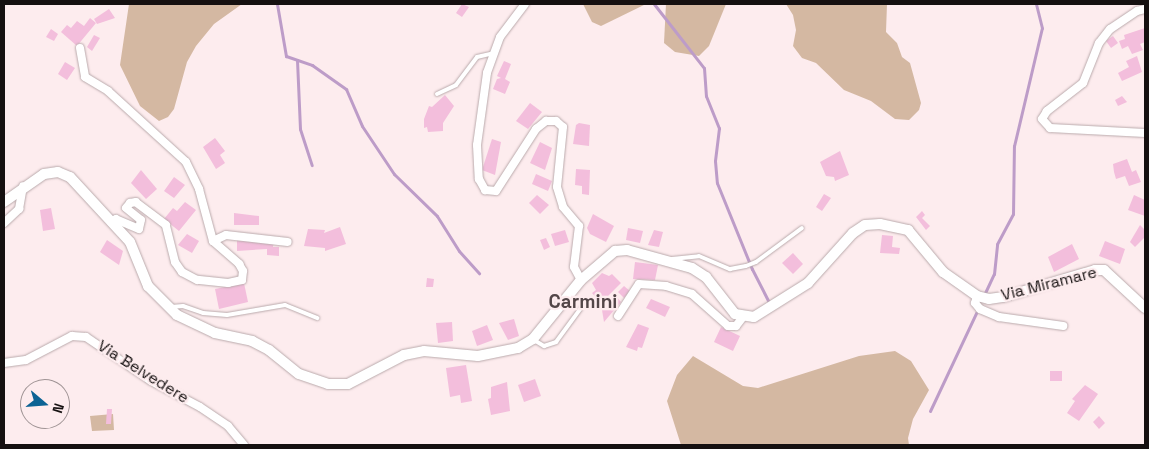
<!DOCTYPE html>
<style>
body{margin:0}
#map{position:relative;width:1149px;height:449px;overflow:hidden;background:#fdecee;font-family:"Space Grotesk",sans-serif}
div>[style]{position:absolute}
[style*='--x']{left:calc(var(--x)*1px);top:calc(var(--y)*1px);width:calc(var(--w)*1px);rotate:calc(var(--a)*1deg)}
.green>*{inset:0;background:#d4b8a2}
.stream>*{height:3px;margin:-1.5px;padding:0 1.5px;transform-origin:1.5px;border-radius:1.5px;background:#bd9cc8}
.building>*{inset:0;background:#f3bedc}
.roads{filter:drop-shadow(0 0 1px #baaaac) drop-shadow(0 0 1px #baaaac)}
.service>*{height:4px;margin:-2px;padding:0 2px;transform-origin:2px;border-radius:2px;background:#fff}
.minor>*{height:8px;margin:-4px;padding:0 4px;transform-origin:4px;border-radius:4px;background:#fff}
.tertiary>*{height:10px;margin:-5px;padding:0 5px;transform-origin:5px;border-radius:5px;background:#fff}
span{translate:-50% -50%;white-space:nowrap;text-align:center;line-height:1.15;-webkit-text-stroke:4.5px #fdecee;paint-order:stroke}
.street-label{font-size:16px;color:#151010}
.quarter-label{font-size:19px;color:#534648;font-weight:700}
.frame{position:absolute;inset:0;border:5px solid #151010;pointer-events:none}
.north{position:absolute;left:20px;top:379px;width:50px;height:50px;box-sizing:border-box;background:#fdecee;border:1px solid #a09495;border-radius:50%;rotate:108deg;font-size:14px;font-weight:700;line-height:20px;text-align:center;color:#151010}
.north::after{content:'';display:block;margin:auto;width:18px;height:22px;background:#0c6394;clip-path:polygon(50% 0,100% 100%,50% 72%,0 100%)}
</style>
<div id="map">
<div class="green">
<i style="clip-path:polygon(129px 4px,242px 4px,214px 24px,196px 46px,187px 62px,174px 109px,168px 117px,159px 121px,140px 106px,120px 65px)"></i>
<i style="clip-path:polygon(583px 4px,646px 4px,601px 26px,592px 22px)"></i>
<i style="clip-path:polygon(666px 4px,726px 4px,709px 46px,699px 56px,675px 52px,664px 43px)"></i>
<i style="clip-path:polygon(786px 4px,887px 4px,886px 32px,897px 43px,902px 57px,910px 63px,921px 103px,919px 110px,909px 120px,895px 119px,871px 101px,844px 90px,816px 63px,802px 58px,793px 46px,796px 30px,793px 15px)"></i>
<i style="clip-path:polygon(895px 351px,911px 361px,929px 390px,913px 419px,908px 438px,909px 445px,681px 445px,667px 401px,677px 375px,693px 356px,743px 386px,758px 388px,859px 356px)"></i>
<i style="clip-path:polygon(113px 414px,114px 430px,92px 431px,90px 416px)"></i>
</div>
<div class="stream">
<i style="--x:277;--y:4;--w:53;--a:80.2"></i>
<i style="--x:286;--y:56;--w:28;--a:19"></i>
<i style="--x:312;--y:65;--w:42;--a:35.2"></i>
<i style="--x:346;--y:89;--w:40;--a:66.6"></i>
<i style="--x:362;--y:126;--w:58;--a:56.3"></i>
<i style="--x:394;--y:174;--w:60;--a:44.3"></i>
<i style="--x:437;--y:216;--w:41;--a:57.8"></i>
<i style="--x:459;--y:251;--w:30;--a:48"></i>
<i style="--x:654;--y:4;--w:81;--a:52"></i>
<i style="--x:704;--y:68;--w:28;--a:86"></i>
<i style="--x:706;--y:96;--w:35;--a:68"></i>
<i style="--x:719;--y:128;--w:33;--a:97"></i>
<i style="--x:715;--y:161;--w:22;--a:85"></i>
<i style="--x:717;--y:183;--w:93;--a:67.9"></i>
<i style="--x:752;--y:269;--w:39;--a:63"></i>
<i style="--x:297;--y:60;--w:69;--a:87.5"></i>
<i style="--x:300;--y:129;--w:38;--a:72"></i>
<i style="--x:984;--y:295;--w:23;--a:-65"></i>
<i style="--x:994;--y:274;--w:30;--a:-84"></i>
<i style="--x:997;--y:244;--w:34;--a:-62"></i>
<i style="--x:1013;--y:214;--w:68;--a:-89.2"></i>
<i style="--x:1014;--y:146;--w:121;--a:-76.7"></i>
<i style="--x:1042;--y:28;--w:25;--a:-104"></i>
<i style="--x:930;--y:411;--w:115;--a:-64.8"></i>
</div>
<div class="building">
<i style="clip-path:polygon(462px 4px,469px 7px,462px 17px,456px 13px)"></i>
<i style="clip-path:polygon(109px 9px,115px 18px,97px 24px,94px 19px)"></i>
<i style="clip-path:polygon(90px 18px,96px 23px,77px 46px,61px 32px,67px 25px,71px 28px,77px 21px,84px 26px)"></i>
<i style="clip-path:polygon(1145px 28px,1145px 42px,1140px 44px,1143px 50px,1132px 54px,1128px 46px,1122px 49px,1119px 41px,1125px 39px,1124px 35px)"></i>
<i style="clip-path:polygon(51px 29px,58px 34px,54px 41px,46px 37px)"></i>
<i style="clip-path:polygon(94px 35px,100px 38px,92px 51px,87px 47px)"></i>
<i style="clip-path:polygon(1113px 36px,1118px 43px,1111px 48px,1106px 41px)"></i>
<i style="clip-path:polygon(1137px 56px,1142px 72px,1122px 81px,1118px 73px,1129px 67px,1126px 61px)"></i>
<i style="clip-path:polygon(504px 61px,511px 64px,505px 79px,510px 82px,505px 94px,493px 89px,497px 79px,501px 78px,497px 76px)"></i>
<i style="clip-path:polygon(65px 62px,75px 68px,67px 80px,58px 74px)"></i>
<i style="clip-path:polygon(445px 95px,454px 106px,443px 123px,443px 131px,428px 132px,427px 127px,424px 128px,424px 119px,429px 106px,432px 107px)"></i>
<i style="clip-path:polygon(1122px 96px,1127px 102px,1118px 106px,1115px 100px)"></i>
<i style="clip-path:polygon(530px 103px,542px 112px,528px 129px,516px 121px)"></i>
<i style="clip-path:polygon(579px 123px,590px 125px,589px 146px,573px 144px,576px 125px)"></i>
<i style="clip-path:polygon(215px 138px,225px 151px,220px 155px,225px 163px,216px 169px,203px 147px)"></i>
<i style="clip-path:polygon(492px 139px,501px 142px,495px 175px,482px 170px)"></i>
<i style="clip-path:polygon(540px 142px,552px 148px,545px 170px,530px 163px)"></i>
<i style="clip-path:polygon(840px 151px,849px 175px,835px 181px,834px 177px,826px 176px,820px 162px)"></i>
<i style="clip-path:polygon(1127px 159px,1132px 172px,1136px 170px,1141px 182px,1129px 186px,1125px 176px,1116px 179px,1114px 172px,1113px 164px)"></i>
<i style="clip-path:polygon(576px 169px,590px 170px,589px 195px,582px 194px,582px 186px,575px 185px)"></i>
<i style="clip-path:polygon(141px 170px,157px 189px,146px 199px,131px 183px)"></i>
<i style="clip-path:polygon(536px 174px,552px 181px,548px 191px,532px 184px)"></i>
<i style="clip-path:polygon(174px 177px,185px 185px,174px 198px,164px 191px)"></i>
<i style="clip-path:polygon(824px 194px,831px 198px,822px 211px,816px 207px)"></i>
<i style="clip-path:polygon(537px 195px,549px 205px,540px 214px,529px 203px)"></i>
<i style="clip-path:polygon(1134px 195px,1145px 200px,1145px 216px,1128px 210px)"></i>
<i style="clip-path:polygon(185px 202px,196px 210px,179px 231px,164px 219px,173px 208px,177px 211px)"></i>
<i style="clip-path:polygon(51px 208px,55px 229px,43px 231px,40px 210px)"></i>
<i style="clip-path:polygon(922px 211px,925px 215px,922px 218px,930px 226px,926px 230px,916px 217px)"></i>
<i style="clip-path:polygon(234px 213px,259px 216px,259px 225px,234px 225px)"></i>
<i style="clip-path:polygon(593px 214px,614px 226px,606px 242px,590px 234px,587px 228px)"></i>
<i style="clip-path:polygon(1140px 225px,1145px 230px,1145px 237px,1135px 247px,1130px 242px)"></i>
<i style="clip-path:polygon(340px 227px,346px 244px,325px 251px,325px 248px,304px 246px,308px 229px,325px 230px,324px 233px)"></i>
<i style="clip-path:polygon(628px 228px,643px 231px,640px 243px,626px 240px)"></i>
<i style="clip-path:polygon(565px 230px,569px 242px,555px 246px,551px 234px)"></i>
<i style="clip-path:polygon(654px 230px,663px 232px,659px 247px,648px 245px)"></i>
<i style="clip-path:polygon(187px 234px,199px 241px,192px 253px,178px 245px)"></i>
<i style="clip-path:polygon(882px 235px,893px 236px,892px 247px,900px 248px,899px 254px,880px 253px)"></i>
<i style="clip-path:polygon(546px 238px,550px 247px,544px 250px,540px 240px)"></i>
<i style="clip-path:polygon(107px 240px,123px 251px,119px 265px,100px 252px)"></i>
<i style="clip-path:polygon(237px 240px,274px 240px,273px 247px,279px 247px,279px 256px,267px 255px,267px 249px,237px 251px)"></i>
<i style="clip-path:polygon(1105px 241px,1125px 249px,1120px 264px,1099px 256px)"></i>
<i style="clip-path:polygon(1072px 244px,1079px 259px,1054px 272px,1048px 257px)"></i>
<i style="clip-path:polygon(793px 253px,803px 264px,793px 274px,782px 263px)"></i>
<i style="clip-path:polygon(635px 262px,658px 265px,655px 280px,633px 279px)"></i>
<i style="clip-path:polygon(602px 273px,609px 276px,612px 274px,621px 283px,601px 303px,592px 293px,596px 290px,592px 283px)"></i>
<i style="clip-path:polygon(427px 278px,434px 279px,433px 287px,426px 287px)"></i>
<i style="clip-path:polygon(244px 283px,248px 302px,219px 309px,215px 289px)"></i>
<i style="clip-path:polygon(624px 286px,630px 291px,624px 298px,618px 292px)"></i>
<i style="clip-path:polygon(616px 296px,621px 302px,604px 322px,602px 310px)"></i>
<i style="clip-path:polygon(651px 299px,670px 307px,665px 317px,646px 308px)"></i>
<i style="clip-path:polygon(514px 319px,519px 336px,508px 340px,499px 323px)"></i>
<i style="clip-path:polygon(452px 322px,453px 341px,438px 343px,436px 323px)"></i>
<i style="clip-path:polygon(638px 324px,649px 328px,642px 348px,638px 347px,637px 351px,626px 347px)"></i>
<i style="clip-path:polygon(487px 325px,493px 340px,477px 346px,472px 331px)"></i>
<i style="clip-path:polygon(721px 327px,740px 336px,733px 351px,714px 342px)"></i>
<i style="clip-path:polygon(466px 365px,472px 401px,461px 403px,460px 395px,450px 397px,446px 368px)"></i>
<i style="clip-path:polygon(1050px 371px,1062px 371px,1062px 381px,1050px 381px)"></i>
<i style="clip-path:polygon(535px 379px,541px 396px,524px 402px,518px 385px)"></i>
<i style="clip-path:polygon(507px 382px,510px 411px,491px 415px,488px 399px,491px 398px,491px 387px)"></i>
<i style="clip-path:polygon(1085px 385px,1098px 394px,1079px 421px,1067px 413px,1075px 401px,1072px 399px)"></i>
<i style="clip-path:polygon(107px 409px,112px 409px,111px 424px,106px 424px)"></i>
<i style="clip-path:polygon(1099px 416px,1105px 423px,1099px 429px,1093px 422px)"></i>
</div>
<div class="roads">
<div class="service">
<i style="--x:437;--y:94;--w:21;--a:-25"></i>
<i style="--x:456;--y:85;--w:35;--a:-53"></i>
<i style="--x:477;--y:57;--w:17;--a:-13"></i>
<i style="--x:672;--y:259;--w:27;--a:-6"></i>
<i style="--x:699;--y:256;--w:34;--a:23"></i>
<i style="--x:730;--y:269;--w:16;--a:-11"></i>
<i style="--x:746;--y:266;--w:11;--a:-22"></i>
<i style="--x:756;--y:262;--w:57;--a:-36.5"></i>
<i style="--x:171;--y:307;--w:12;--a:-5"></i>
<i style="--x:183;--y:306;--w:21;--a:19"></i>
<i style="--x:203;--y:313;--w:24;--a:5"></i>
<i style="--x:227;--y:315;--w:59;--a:-9.8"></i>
<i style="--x:285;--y:305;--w:35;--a:22"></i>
<i style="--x:534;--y:340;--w:12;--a:31"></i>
<i style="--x:544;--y:346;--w:13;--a:-18"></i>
<i style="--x:556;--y:342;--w:42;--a:-53.7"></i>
</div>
<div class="minor">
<i style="--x:525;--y:4;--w:41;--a:127.1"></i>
<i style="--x:500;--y:37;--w:38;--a:110"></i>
<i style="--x:487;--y:73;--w:73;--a:97.9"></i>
<i style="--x:477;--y:145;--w:34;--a:87"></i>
<i style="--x:479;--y:179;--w:13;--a:61"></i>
<i style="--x:485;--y:190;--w:11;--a:5"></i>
<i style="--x:496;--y:191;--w:74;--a:-57.2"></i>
<i style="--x:536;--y:129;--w:13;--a:-39"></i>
<i style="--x:546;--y:121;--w:10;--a:0"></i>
<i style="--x:556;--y:121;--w:9;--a:41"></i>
<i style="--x:563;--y:127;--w:60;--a:95.7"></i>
<i style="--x:557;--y:187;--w:21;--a:73"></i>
<i style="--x:563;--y:207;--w:25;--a:50"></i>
<i style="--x:579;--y:226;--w:41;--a:97"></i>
<i style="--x:574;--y:267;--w:15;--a:62"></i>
<i style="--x:1145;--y:9;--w:8;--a:166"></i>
<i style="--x:1137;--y:11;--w:32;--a:146"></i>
<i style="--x:1110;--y:29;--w:18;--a:128"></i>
<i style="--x:1099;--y:43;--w:43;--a:111.8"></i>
<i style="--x:1083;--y:83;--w:46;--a:142.1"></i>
<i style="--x:1047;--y:111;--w:9;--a:122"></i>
<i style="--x:1042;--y:119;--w:12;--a:48"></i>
<i style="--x:1050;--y:128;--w:95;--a:3"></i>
<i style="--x:80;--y:48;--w:29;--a:80"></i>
<i style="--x:85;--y:77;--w:27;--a:31"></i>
<i style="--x:108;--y:91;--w:105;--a:42.3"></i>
<i style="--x:186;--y:162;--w:30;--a:64"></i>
<i style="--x:199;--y:189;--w:54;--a:74.9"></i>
<i style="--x:213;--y:241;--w:35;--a:41"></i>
<i style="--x:239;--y:264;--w:8;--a:60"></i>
<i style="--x:243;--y:271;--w:9;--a:96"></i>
<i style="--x:242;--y:280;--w:14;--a:168"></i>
<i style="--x:228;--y:283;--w:31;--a:-174"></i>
<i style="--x:197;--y:280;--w:17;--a:-152"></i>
<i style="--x:182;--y:272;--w:12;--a:-125"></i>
<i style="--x:175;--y:262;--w:38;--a:-104"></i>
<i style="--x:166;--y:225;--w:38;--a:-143"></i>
<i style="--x:136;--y:202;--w:6;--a:171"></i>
<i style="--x:130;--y:203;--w:6;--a:129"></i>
<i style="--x:126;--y:208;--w:19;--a:39"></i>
<i style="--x:141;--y:220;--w:9;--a:103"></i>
<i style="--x:139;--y:229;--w:25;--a:-157"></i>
<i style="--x:116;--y:219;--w:6;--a:149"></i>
<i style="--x:4;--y:223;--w:21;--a:-43"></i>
<i style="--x:19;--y:209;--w:23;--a:-80"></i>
<i style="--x:213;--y:241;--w:14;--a:-25"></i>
<i style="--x:226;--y:235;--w:62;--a:6.4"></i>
<i style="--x:977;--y:296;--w:7;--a:106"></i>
<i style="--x:975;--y:303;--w:8;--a:50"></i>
<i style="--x:980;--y:309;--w:21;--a:23"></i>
<i style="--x:999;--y:317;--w:65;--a:8"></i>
<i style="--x:618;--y:316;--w:38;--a:-57"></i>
<i style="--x:639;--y:284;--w:27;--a:4"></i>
<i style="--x:666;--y:286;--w:27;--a:17"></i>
<i style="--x:692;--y:294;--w:48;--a:41.6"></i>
<i style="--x:728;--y:326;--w:8;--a:0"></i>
<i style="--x:736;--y:326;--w:11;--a:-52"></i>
<i style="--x:4;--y:363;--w:22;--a:-8"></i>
<i style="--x:26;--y:360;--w:52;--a:-27.6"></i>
<i style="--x:72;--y:336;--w:14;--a:4"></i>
<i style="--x:86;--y:337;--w:78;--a:34.1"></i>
<i style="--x:151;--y:381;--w:55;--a:28"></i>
<i style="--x:200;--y:407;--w:34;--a:34"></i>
<i style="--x:228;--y:426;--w:25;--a:50"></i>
</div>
<div class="tertiary">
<i style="--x:4;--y:202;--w:49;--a:-35"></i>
<i style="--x:44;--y:174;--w:14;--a:-8"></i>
<i style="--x:58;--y:172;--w:13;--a:23"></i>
<i style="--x:70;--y:177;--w:88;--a:47.3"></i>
<i style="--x:130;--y:242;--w:48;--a:67.8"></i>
<i style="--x:148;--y:286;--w:41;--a:45"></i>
<i style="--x:177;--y:315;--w:42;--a:25.3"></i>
<i style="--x:215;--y:333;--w:38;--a:12"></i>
<i style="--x:252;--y:341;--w:19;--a:28"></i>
<i style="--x:269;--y:350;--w:38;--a:39"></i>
<i style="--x:299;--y:374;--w:31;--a:19"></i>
<i style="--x:328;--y:384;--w:20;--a:0"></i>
<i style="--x:348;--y:384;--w:63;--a:-27.4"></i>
<i style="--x:404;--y:355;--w:20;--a:-11"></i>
<i style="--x:424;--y:351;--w:54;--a:5.3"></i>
<i style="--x:478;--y:356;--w:41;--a:-11.3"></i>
<i style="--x:518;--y:348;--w:17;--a:-31"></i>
<i style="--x:533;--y:339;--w:76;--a:-50.9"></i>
<i style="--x:581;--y:280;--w:45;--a:-40.5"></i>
<i style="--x:615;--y:251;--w:12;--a:-5"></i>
<i style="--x:627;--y:250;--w:67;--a:15.5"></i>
<i style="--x:692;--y:268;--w:17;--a:33"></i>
<i style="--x:706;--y:277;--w:47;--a:51.9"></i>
<i style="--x:735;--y:314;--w:19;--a:9"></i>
<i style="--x:754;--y:317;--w:64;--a:-32.2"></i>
<i style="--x:808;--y:283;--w:67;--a:-48"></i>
<i style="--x:853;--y:233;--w:14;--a:-34"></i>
<i style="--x:865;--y:225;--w:15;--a:-4"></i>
<i style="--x:880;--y:224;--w:29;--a:12"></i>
<i style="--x:908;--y:230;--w:55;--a:50.2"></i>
<i style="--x:943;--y:272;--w:42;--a:35.2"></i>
<i style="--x:977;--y:296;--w:12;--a:14"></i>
<i style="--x:989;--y:299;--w:15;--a:-8"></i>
<i style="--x:1004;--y:297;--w:95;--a:-16.5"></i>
<i style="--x:1095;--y:270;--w:9;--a:0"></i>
<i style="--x:1104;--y:270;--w:56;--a:42.8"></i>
</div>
</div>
<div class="street-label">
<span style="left:1049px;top:284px;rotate:-14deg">Via Miramare</span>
<span style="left:143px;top:372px;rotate:32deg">Via Belvedere</span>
</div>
<div class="quarter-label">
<span style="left:583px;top:302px">Carmini</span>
</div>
<div class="frame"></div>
<div class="north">N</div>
</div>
